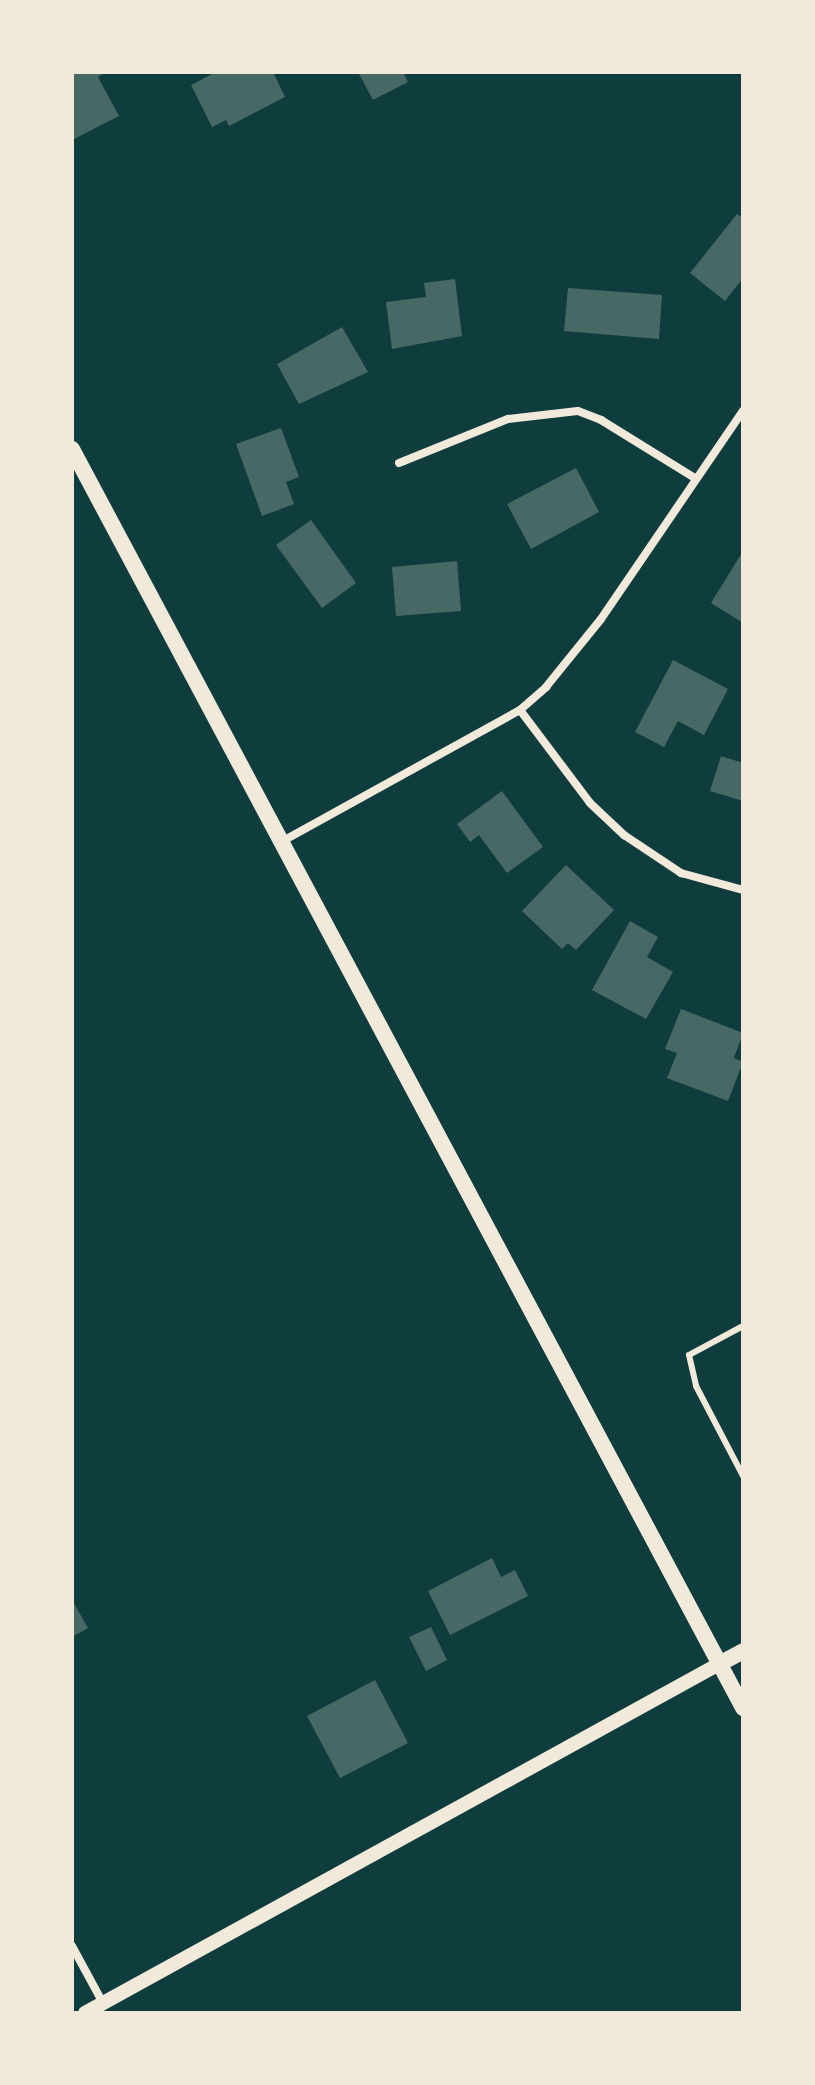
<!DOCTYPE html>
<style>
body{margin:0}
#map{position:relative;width:815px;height:2085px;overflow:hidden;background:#0f3d3e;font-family:Cabin,sans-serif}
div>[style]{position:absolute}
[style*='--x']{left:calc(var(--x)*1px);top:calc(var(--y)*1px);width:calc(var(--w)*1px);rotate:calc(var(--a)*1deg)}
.building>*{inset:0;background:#486865}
.service>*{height:6px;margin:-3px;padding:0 3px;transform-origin:3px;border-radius:3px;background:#f1e9da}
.minor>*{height:8px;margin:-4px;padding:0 4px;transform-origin:4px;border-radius:4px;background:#f1e9da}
.tertiary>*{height:14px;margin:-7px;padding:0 7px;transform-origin:7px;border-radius:7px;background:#f1e9da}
.secondary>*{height:16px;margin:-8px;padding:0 8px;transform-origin:8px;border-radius:8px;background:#f1e9da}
span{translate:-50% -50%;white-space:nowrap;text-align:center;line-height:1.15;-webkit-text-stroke:8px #f1e9da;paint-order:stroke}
.frame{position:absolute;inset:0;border:74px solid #f1e9da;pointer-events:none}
</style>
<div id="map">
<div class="building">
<i style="clip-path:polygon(72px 72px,106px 72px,98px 77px,119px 116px,72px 140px)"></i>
<i style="clip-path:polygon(216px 72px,273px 72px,285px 97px,229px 126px,226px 120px,212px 127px,191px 85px)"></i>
<i style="clip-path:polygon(358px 72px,403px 72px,408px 82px,373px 100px)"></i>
<i style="clip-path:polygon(737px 214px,743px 218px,743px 278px,725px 301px,690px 273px)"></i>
<i style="clip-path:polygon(455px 279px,462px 336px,392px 349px,386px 302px,426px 297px,424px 283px)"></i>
<i style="clip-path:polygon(568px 288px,662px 295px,659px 339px,564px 331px)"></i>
<i style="clip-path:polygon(342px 327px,368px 372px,299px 404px,277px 364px)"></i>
<i style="clip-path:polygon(281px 428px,299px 477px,286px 482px,294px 504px,262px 516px,236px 444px)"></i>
<i style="clip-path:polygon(576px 468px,599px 512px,531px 549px,507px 504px)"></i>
<i style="clip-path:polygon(311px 520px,356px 583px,322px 608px,276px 545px)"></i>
<i style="clip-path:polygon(743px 551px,743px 623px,711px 603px)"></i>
<i style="clip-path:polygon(457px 561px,461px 611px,396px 616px,392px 567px)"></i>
<i style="clip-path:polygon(673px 660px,728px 689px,704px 735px,678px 721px,664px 747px,635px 732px)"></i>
<i style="clip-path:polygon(721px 756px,743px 763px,743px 801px,710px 791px)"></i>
<i style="clip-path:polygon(502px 791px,543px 847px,507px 873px,479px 835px,470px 842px,457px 824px)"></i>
<i style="clip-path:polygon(566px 865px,614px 910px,576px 950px,568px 943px,562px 949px,522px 911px)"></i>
<i style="clip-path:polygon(630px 921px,658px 937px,647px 957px,673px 972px,646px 1019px,592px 990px)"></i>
<i style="clip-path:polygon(681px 1009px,743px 1033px,734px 1058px,743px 1062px,728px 1101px,667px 1078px,677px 1053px,665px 1049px)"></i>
<i style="clip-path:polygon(492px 1558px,501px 1577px,515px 1570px,528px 1596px,450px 1635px,428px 1591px)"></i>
<i style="clip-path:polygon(72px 1600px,88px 1628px,72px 1637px)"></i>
<i style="clip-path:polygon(431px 1627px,447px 1660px,426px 1671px,409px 1637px)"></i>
<i style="clip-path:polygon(375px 1680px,408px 1743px,340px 1778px,307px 1716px)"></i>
</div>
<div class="service">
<i style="--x:743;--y:1326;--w:61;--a:151.8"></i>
<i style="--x:689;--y:1355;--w:32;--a:77"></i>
<i style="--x:696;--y:1386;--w:102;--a:62.4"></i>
</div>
<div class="minor">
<i style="--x:399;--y:463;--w:118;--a:-22"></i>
<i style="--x:508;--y:419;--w:70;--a:-6.5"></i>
<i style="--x:578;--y:411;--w:25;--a:21"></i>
<i style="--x:601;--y:420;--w:110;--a:31.7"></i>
<i style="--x:520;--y:710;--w:116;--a:53"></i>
<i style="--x:590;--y:803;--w:47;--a:43.3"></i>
<i style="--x:624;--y:835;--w:69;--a:33.7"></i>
<i style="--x:681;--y:873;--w:64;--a:15.3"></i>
<i style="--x:281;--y:842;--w:273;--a:-28.9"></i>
<i style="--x:520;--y:710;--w:35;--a:-41"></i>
<i style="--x:546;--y:687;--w:87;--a:-51"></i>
<i style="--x:601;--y:619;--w:252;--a:-55.7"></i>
<i style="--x:72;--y:1946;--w:65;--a:61.5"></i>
</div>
<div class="tertiary">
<i style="--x:85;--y:2013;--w:724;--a:-28.83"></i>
</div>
<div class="secondary">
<i style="--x:72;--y:449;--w:1427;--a:61.94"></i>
<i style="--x:719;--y:1664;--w:27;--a:-28"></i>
</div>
<div class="frame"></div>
</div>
